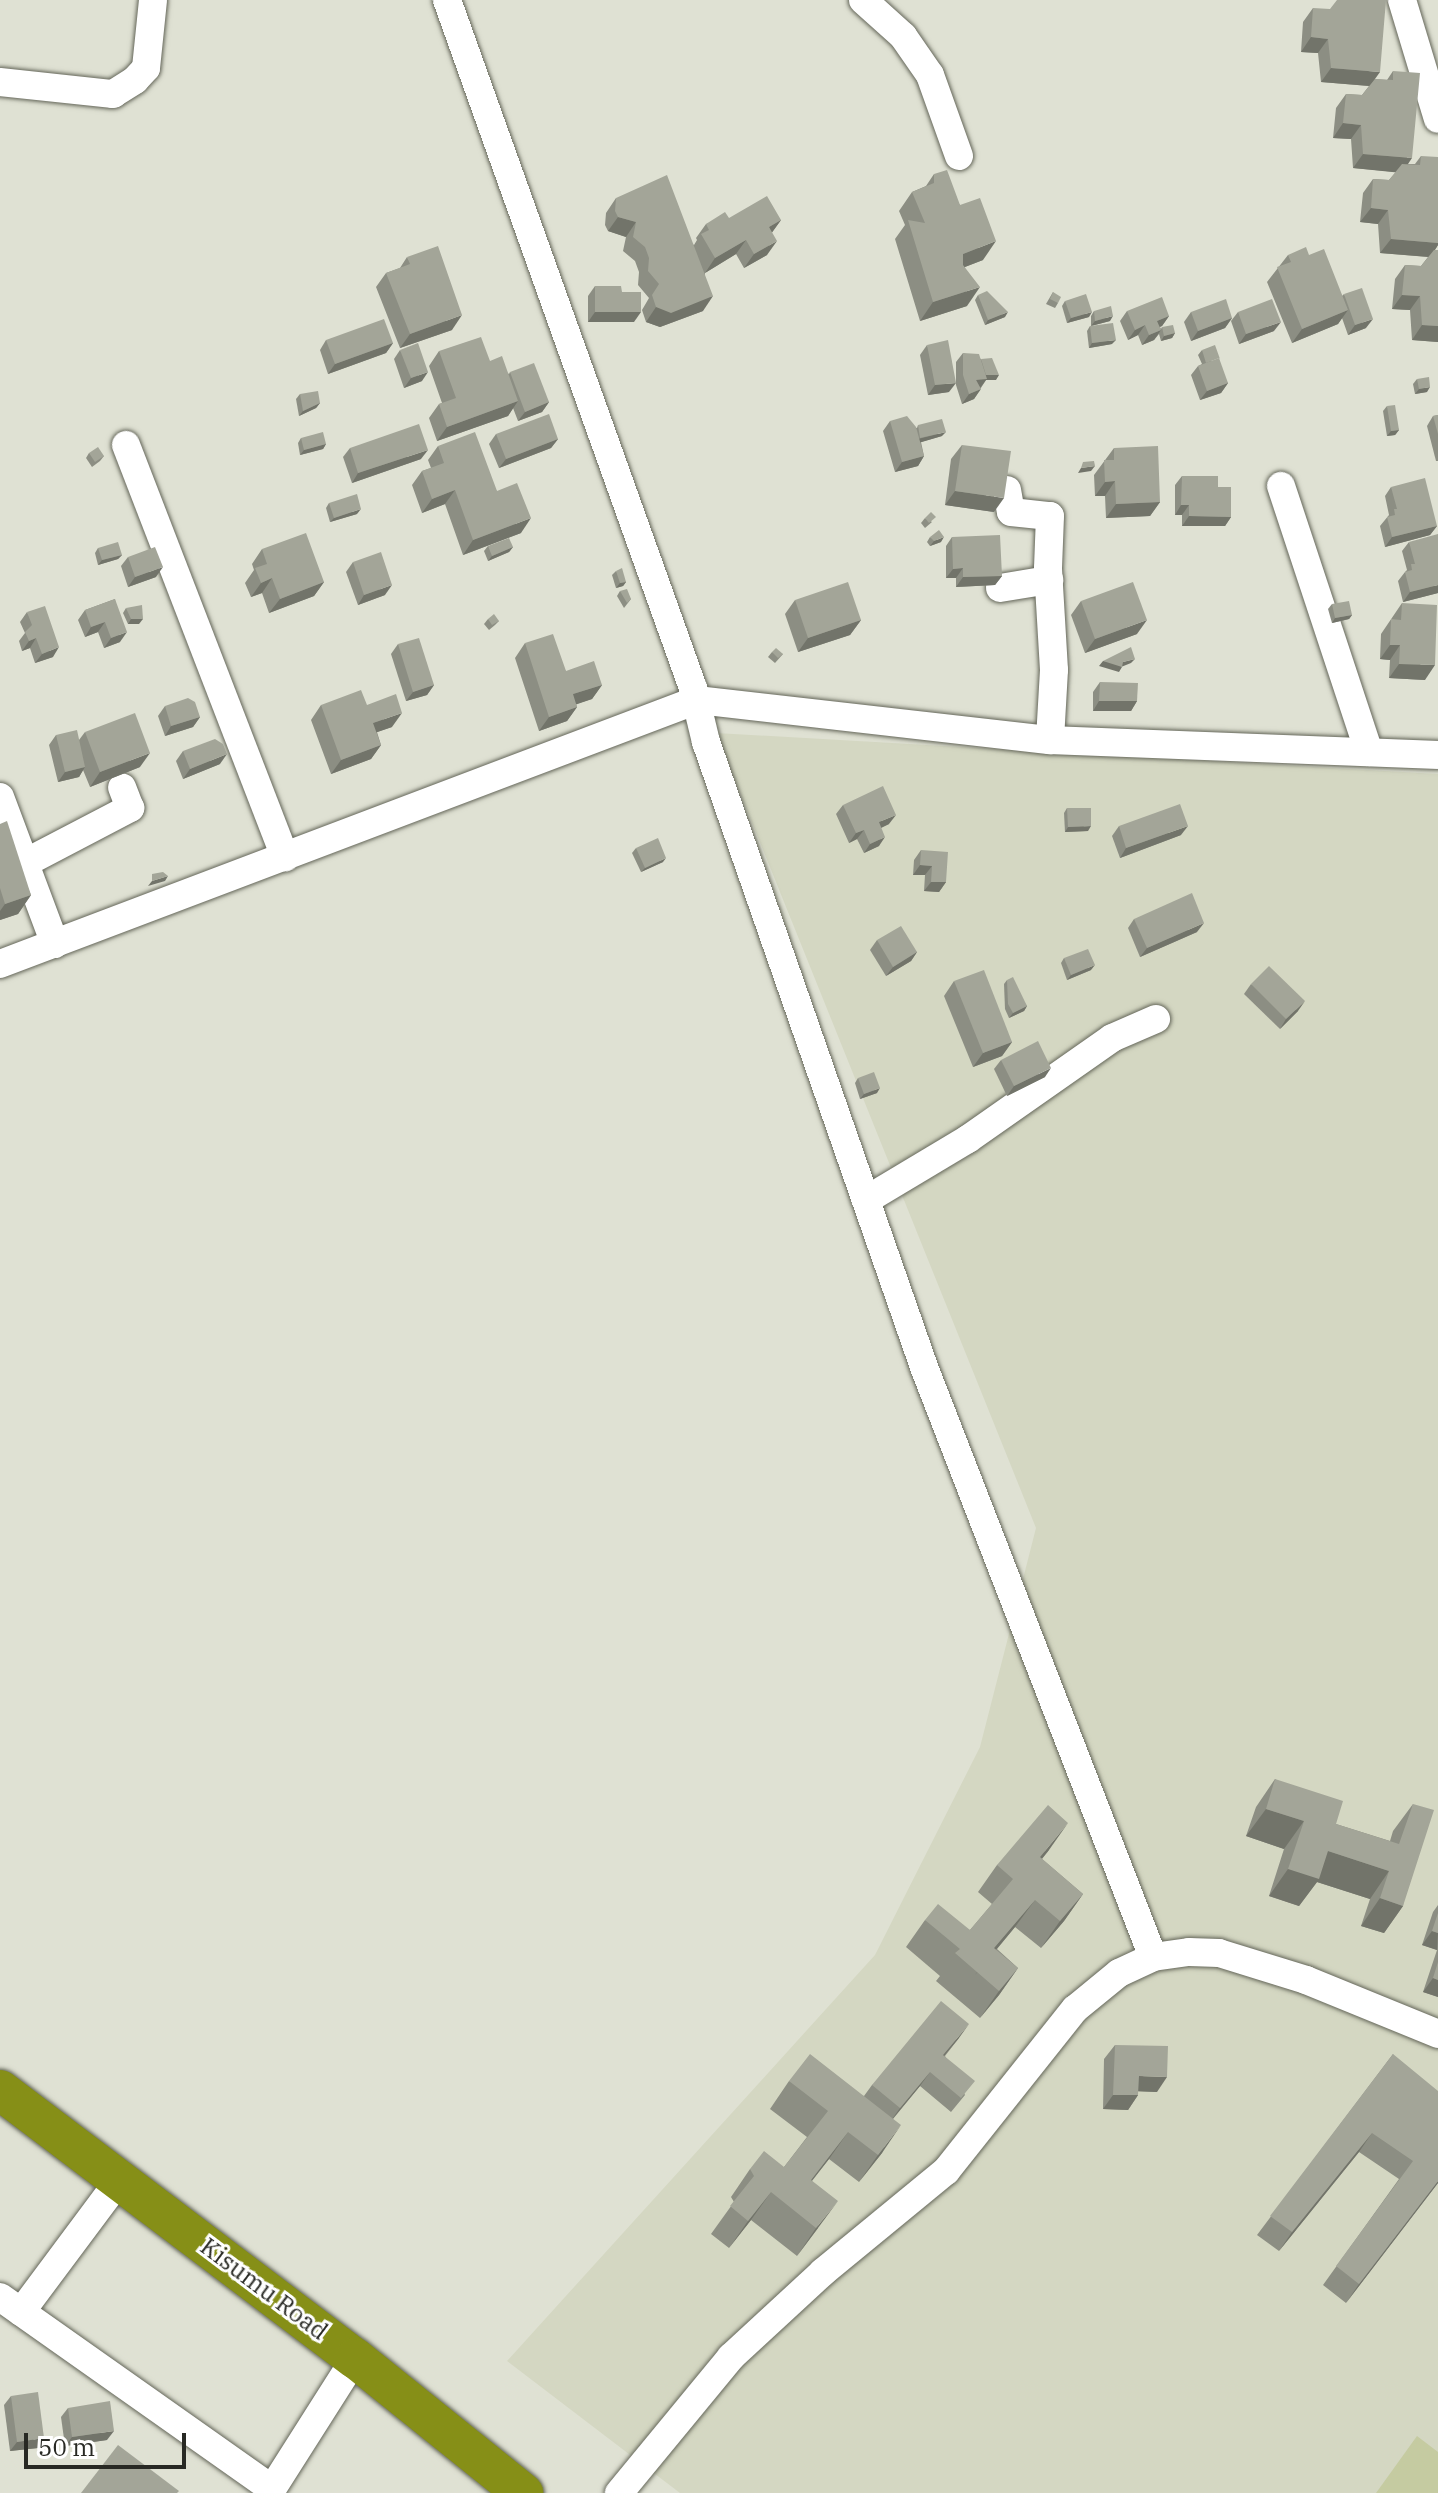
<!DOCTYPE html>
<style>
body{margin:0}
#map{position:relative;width:1438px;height:2493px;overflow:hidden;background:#dfe1d3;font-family:"IBM Plex Serif",serif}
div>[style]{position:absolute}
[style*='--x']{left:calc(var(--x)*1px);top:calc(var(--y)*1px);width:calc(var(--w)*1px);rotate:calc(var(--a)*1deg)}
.built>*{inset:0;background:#d4d7c2}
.green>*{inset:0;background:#c5cba1}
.roads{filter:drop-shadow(0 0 2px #646659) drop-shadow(0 0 2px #646659)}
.minor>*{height:28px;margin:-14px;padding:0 14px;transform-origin:14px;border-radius:14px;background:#fff}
.highway>*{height:40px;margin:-20px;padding:0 20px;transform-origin:20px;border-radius:20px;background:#868f17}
.wall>*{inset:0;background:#8c8e83}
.shaded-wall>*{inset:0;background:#72746a}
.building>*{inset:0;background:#a3a598}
span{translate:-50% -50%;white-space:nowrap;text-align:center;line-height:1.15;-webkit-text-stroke:6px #fff;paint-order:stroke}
.street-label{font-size:24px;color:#282924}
.scale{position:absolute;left:24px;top:2433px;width:162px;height:36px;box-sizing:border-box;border:4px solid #282924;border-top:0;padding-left:10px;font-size:24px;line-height:28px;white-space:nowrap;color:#282924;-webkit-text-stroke:6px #fff;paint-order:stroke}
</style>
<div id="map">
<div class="built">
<i style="clip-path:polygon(716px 733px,1438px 774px,1438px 2493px,680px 2493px,507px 2361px,875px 1955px,980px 1747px,1036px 1528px)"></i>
</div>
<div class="green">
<i style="clip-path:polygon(1417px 2436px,1438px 2452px,1438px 2493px,1376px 2493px)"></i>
</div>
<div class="roads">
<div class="minor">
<i style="--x:447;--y:0;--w:731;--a:70.33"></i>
<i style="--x:693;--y:688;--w:56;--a:76.5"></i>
<i style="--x:706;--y:742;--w:662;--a:70.77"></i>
<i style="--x:924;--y:1367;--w:633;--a:68.79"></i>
<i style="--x:863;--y:0;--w:54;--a:42"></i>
<i style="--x:903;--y:36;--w:47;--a:55.3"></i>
<i style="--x:930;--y:75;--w:86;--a:70.3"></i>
<i style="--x:1402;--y:0;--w:124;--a:73.2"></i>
<i style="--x:0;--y:82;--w:114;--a:6.1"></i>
<i style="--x:113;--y:94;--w:26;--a:-32"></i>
<i style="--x:135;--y:80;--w:16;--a:-47"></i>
<i style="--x:146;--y:68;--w:68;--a:-84.1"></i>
<i style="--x:126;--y:445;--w:442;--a:68.9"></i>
<i style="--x:1281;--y:486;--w:280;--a:71.7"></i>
<i style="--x:1007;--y:490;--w:22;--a:80"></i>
<i style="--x:1011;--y:512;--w:39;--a:6"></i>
<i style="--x:1050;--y:516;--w:53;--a:92.2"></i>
<i style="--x:1048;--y:569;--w:101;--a:86.6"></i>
<i style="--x:1054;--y:670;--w:70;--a:93.3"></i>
<i style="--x:1000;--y:588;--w:50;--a:-9.3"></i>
<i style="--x:0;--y:797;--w:157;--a:69.5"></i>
<i style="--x:25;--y:863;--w:119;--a:-27.6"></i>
<i style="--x:130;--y:808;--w:22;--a:-111"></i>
<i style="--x:0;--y:964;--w:745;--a:-20.74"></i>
<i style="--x:697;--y:700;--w:355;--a:6.5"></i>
<i style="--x:1050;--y:740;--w:388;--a:2.2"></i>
<i style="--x:866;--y:1200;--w:119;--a:-30.9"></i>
<i style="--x:968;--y:1139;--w:176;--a:-35"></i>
<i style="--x:1112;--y:1038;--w:48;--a:-23.4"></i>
<i style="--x:0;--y:2297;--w:333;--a:35.2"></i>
<i style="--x:272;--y:2489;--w:155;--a:-57.6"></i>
<i style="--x:21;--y:2312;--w:166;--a:-53.3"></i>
<i style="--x:619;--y:2493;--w:176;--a:-50.5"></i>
<i style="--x:731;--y:2357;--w:125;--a:-42.7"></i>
<i style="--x:823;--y:2272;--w:159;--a:-39.4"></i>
<i style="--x:946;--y:2171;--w:207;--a:-51.5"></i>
<i style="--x:1075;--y:2009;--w:57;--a:-39.3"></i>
<i style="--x:1119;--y:1973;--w:38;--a:-25"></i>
<i style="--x:1153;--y:1957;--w:36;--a:-8"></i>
<i style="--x:1189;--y:1952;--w:30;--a:2"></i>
<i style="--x:1219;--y:1953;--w:91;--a:17.2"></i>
<i style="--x:1306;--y:1980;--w:143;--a:22.2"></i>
</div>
<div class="highway">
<i style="--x:0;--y:2090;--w:445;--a:37.1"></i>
<i style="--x:355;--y:2358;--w:216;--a:38.8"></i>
</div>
</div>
<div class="wall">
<i style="clip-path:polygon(1313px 8px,1375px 79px,1387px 80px,1393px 71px,1408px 164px,1415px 164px,1421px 156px,1438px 245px,1435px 250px,1438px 342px,1412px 340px,1410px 310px,1392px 309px,1395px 279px,1405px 265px,1421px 266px,1428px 257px,1380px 253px,1378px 224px,1360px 222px,1363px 193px,1373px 179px,1389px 180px,1396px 172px,1353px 168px,1351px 139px,1333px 138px,1336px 108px,1346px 94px,1362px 95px,1369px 86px,1321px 82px,1318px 53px,1301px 52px,1303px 22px)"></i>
<i style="clip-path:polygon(934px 174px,960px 205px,983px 260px,965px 267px,967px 306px,920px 321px,895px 239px,905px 225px,899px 211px,912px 192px,926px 186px)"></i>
<i style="clip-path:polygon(616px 198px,694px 245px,697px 240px,696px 238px,706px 224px,729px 218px,781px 220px,772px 232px,767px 255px,744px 268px,736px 254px,705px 273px,703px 311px,660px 327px,646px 322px,642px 310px,649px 298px,638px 285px,639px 272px,635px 261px,623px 251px,626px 237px,608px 231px,605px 225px,606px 213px)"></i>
<i style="clip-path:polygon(1288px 255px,1309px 255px,1342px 296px,1344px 294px,1366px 328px,1348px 335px,1342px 318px,1338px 324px,1292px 343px,1267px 282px)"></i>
<i style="clip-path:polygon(407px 257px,452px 330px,400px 348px,376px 287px,386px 273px,400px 268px)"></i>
<i style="clip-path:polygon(595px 286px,622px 292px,634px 322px,588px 322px,588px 296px)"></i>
<i style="clip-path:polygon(1053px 292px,1058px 303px,1055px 308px,1046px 304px)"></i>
<i style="clip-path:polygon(978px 295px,1005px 317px,985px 325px,975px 300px)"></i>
<i style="clip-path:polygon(1065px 301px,1089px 317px,1067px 323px,1062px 306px)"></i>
<i style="clip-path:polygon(1094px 311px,1110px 321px,1091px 326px,1091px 316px)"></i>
<i style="clip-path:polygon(1127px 311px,1169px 316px,1162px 326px,1160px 327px,1161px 329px,1162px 327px,1175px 333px,1172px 338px,1161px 341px,1159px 334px,1154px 340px,1142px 345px,1138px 335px,1128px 340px,1120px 321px)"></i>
<i style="clip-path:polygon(1191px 312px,1232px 318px,1225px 328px,1191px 341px,1184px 322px)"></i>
<i style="clip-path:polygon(1238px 312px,1274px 331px,1239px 344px,1231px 321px)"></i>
<i style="clip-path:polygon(1090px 326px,1112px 344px,1089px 348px,1087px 331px)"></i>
<i style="clip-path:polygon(326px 340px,393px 343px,386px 353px,328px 374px,320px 350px)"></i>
<i style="clip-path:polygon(927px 345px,949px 392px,928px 395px,920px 355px)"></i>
<i style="clip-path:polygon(400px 350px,422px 381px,404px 388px,394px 359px)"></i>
<i style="clip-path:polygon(1202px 350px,1228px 383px,1221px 393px,1200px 400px,1191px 375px,1198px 366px,1202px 364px,1198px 355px)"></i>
<i style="clip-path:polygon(439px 351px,490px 361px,509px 374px,510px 372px,549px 402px,542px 412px,518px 421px,513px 408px,508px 416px,437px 441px,429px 418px,439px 404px,442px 403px,429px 366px)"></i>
<i style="clip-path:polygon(963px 353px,981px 359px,996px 380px,986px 380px,974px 399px,962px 404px,956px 385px,956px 362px)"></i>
<i style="clip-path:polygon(1417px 379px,1427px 392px,1415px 394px,1413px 384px)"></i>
<i style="clip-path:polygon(300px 394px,320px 403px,316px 408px,299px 416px,296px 399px)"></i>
<i style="clip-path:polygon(1387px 406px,1399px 430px,1395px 435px,1387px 436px,1383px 411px)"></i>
<i style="clip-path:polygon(1438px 415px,1438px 461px,1436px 461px,1427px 426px,1433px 416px)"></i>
<i style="clip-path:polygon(890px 421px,917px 428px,918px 425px,942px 436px,921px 442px,924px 456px,918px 466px,895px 472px,883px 431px)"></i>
<i style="clip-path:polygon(496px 434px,558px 439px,551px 448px,499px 468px,489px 444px)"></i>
<i style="clip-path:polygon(301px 438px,326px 444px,323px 449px,300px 455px,298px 443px)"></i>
<i style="clip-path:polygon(962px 445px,994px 512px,945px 505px,951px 459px)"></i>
<i style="clip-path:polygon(438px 446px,497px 491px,521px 533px,463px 555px,445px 504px,422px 513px,412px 485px,422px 471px,431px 468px,428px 460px)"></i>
<i style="clip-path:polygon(350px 448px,421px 459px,352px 483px,343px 457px)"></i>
<i style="clip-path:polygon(1114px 448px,1160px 502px,1150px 516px,1106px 518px,1105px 496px,1095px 496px,1094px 475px)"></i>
<i style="clip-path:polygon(89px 453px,104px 456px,100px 461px,92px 467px,86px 458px)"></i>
<i style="clip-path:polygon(1182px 476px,1231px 517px,1225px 526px,1182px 526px,1182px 515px,1175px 515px,1175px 485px)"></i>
<i style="clip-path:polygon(1391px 487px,1437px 526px,1430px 535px,1385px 547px,1380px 526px,1389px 515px,1385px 496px)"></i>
<i style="clip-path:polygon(329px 503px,357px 514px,330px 522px,326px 508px)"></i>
<i style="clip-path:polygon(925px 518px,932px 522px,925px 528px,921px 523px)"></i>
<i style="clip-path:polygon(930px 537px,941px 542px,930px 546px,927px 542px)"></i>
<i style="clip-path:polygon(952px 537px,1002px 576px,995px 585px,956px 587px,956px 578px,946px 578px,946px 546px)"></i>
<i style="clip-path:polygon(1409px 542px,1438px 593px,1403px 602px,1398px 581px,1405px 572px,1407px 570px,1402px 551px)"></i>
<i style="clip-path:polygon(488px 546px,513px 547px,509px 552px,488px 561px,484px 551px)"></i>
<i style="clip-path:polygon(98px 548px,122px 555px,118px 559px,98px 565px,95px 553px)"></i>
<i style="clip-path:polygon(262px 549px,324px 582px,314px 596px,269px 613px,262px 593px,251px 597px,245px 583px,254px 570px,252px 564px)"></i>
<i style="clip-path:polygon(128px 557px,156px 577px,128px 587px,121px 566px)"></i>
<i style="clip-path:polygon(353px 562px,385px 595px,358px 605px,346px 572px)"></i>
<i style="clip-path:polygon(616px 571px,626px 582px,623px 586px,616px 588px,612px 575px)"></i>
<i style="clip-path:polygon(620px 591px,631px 599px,624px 608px,617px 596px)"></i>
<i style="clip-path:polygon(115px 599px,120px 642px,104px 648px,98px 632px,85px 637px,78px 620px,85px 610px)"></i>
<i style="clip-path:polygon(795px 600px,861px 620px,850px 635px,798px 652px,785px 614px)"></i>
<i style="clip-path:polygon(1081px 601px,1137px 634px,1085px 653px,1071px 615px)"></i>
<i style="clip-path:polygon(1402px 603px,1425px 680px,1389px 678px,1390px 660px,1380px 659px,1381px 634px)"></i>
<i style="clip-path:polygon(1332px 604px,1352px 615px,1349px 619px,1332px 623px,1328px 609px)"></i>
<i style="clip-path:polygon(126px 608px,139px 624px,128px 624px,123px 613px)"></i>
<i style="clip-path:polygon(27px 612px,53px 657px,35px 663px,30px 648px,22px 651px,19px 641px,25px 633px,20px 622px)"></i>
<i style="clip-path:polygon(488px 619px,499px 621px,495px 625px,489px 630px,484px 624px)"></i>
<i style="clip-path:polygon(525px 643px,566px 671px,602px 685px,592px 699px,576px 704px,577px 707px,567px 721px,539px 731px,515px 658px)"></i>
<i style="clip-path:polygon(398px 644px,434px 685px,427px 695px,406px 701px,391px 654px)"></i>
<i style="clip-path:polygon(772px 652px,783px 654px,775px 663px,768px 657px)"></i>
<i style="clip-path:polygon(1100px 682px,1137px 701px,1131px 711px,1093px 711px,1093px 692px)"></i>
<i style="clip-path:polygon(321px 705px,367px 705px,392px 727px,377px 732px,381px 745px,371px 759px,331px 774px,311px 720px)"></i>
<i style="clip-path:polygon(165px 706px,200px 717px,193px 727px,165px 736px,158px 716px)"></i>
<i style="clip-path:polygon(85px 732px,140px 767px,90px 787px,83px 770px,79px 777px,58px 782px,49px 745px,56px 735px,79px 740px)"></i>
<i style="clip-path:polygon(183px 751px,220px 764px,183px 779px,176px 761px)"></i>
<i style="clip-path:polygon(843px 805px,889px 824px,881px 828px,879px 846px,864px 853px,857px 839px,849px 843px,836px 814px)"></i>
<i style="clip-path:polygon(1067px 808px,1088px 831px,1065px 832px,1064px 813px)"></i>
<i style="clip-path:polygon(0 824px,31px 895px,18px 914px,0 920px)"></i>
<i style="clip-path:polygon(1119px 826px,1181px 835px,1120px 858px,1112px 836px)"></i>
<i style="clip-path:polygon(636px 848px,663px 862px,641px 872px,632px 853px)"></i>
<i style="clip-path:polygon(921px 850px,946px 882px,939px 892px,924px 891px,925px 875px,913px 875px,914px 860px)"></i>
<i style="clip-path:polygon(1134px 919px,1197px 932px,1140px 957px,1128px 928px)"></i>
<i style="clip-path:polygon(877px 940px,917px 952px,911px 961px,886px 976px,870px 950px)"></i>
<i style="clip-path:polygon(1064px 958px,1091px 970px,1067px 980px,1061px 963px)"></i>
<i style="clip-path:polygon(1007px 980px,1027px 1006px,1024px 1011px,1009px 1018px,1005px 1009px,1004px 984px)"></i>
<i style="clip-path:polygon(954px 981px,1012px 1042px,1002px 1056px,973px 1067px,944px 996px)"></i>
<i style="clip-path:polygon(1251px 984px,1298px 1011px,1280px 1029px,1244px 994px)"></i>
<i style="clip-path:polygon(1001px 1060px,1045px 1077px,1007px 1096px,994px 1069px)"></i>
<i style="clip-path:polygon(858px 1078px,877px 1093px,860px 1099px,855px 1083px)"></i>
<i style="clip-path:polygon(1275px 1779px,1336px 1824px,1390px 1841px,1393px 1831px,1413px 1804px,1403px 1906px,1384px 1933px,1361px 1926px,1370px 1899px,1317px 1882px,1299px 1906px,1269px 1896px,1284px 1849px,1246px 1836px,1256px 1807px)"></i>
<i style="clip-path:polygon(1049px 1850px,1042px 1859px,1083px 1894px,1064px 1921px,1041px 1948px,1015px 1927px,997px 1949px,1018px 1968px,999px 1995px,980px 2018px,936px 1981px,940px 1976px,906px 1947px,925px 1920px,970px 1930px,992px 1904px,978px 1892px,997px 1865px)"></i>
<i style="clip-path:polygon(1438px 1905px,1438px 1997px,1423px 1992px,1437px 1950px,1422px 1945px,1433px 1912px)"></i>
<i style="clip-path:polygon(959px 2038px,945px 2056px,965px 2095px,951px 2112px,920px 2086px,893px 2119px,882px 2153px,859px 2182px,829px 2159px,812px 2181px,818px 2228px,797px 2256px,751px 2220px,729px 2248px,711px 2234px,734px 2202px,731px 2197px,750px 2169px,784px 2167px,807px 2137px,770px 2109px,789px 2081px,864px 2096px,872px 2085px)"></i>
<i style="clip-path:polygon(1115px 2045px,1157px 2092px,1138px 2091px,1138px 2095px,1128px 2110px,1103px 2109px,1104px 2059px)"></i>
<i style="clip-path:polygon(1393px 2054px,1438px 2183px,1346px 2303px,1323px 2285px,1399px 2179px,1359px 2152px,1279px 2251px,1257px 2235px)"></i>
<i style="clip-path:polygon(11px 2396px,38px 2448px,10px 2451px,4px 2405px)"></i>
<i style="clip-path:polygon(68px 2408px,107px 2440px,65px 2446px,61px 2417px)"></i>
</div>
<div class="shaded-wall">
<i style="clip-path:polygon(1311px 37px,1328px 39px,1318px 53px,1301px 52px)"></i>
<i style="clip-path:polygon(1331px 68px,1380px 72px,1370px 86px,1321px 82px)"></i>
<i style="clip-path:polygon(1343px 123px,1361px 125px,1351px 139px,1333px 138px)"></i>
<i style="clip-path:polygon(1363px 154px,1412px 158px,1402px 173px,1353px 168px)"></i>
<i style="clip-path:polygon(1371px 208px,1388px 210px,1378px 224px,1360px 222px)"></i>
<i style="clip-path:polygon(618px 217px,636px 222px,626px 237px,608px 231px)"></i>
<i style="clip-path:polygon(781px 220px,771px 234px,769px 227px)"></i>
<i style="clip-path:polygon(1391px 239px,1438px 243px,1438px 245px,1430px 257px,1380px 253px)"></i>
<i style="clip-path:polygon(746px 240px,736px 254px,705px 273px,715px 258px)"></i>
<i style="clip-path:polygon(777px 241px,767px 255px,744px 268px,754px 254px)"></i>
<i style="clip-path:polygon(996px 241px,983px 260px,949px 273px,963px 254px)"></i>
<i style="clip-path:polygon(980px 287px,967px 306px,920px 321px,933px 302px)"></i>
<i style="clip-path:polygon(1402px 295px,1420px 296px,1410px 310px,1392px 309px)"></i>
<i style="clip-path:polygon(713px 296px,703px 311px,660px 327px,646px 322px,656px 307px)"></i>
<i style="clip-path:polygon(1348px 310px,1338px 324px,1292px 343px,1302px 329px)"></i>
<i style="clip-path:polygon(595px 312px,641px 312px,634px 322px,588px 322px)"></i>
<i style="clip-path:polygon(1008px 312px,1005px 317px,985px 325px,988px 320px)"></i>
<i style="clip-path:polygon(1092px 312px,1089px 317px,1067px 323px,1071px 318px)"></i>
<i style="clip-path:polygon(462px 315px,452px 330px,400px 348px,410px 334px)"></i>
<i style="clip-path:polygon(1113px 316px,1110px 321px,1091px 326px,1095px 321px)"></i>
<i style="clip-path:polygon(1169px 316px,1162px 326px,1151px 330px,1157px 321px)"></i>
<i style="clip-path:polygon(1232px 318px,1225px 328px,1191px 341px,1198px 331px)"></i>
<i style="clip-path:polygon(1373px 319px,1366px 328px,1348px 335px,1355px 325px)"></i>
<i style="clip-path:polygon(1281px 322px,1274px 331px,1239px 344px,1246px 334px)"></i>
<i style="clip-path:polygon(1145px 325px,1138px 335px,1128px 340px,1135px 330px)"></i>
<i style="clip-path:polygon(1422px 325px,1438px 326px,1438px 342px,1412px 340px)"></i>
<i style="clip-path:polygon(1161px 330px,1154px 340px,1142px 345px,1149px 335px)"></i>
<i style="clip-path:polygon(1175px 333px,1172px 338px,1161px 341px,1164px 336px)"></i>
<i style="clip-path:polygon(1116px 340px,1112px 344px,1089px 348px,1092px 343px)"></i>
<i style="clip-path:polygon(393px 343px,386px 353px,328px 374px,335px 364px)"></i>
<i style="clip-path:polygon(428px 372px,422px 381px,404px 388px,411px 378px)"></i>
<i style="clip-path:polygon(986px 375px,999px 375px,996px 380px,986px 380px,980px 388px,976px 380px)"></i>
<i style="clip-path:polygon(956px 383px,949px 392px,928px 395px,935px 385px)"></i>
<i style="clip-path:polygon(1228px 383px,1221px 393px,1200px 400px,1207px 391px)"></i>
<i style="clip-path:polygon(1430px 387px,1427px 392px,1415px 394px,1419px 389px)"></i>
<i style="clip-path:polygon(981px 389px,974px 399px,962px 404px,969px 394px)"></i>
<i style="clip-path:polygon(518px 401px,508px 416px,437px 441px,447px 427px)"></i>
<i style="clip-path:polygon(549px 402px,542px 412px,518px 421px,525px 412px)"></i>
<i style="clip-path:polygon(320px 403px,316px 408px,299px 416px,303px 411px)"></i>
<i style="clip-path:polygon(1399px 430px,1395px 435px,1387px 436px,1391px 431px)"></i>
<i style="clip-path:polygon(946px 432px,942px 436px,915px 444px,918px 439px)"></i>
<i style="clip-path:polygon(558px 439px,551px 448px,499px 468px,506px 459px)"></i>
<i style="clip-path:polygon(326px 444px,323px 449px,300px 455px,304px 450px)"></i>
<i style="clip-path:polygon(428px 450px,421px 459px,352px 483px,358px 473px)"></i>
<i style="clip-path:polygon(924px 456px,918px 466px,895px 472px,902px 462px)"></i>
<i style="clip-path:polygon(1095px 466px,1091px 471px,1078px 473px,1081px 468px)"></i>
<i style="clip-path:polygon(1115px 481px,1105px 496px,1095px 496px,1105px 482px)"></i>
<i style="clip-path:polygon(455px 490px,445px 504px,422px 513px,432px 499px)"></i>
<i style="clip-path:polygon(955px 491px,1004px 498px,994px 512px,945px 505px)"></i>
<i style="clip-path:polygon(1160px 502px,1150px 516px,1106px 518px,1116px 504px)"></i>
<i style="clip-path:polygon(1181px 505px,1189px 505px,1182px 515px,1175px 515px)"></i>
<i style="clip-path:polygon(361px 509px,357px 514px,330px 522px,334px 518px)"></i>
<i style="clip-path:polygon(1189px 516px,1231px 517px,1225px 526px,1182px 526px)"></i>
<i style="clip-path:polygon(531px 518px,521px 533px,463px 555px,473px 540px)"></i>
<i style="clip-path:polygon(1437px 526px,1430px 535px,1385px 547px,1392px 537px)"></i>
<i style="clip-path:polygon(944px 537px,941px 542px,930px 546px,934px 541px)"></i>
<i style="clip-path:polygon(513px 547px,509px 552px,488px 561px,492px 556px)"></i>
<i style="clip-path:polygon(122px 555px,118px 559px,98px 565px,102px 560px)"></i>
<i style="clip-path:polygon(163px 567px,156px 577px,128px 587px,135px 577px)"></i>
<i style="clip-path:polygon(963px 568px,956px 578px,946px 578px,953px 569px)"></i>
<i style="clip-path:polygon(1002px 576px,995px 585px,956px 587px,963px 577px)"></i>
<i style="clip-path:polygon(272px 578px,262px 593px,251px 597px,261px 583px)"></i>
<i style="clip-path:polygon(324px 582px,314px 596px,269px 613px,280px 599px)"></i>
<i style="clip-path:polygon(626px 582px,623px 586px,616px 588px,620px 583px)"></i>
<i style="clip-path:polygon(392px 585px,385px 595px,358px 605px,364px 595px)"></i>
<i style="clip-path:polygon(1438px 585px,1438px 593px,1403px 602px,1410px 592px)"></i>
<i style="clip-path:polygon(1352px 615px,1349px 619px,1332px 623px,1335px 618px)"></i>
<i style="clip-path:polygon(131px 619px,143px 619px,139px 624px,128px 624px)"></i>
<i style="clip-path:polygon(861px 620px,850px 635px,798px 652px,808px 638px)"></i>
<i style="clip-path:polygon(1147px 620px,1137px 634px,1085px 653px,1095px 639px)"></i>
<i style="clip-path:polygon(105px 622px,98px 632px,85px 637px,91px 627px)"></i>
<i style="clip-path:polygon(127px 632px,120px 642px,104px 648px,111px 638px)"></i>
<i style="clip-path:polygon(36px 638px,30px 648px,22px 651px,29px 641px)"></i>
<i style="clip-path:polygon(1390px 645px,1400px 645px,1390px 660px,1380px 659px)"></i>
<i style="clip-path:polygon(59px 647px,53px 657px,35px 663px,42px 654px)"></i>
<i style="clip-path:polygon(1135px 659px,1131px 663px,1121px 667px,1122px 667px,1119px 672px,1099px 666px,1103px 661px,1123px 662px)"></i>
<i style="clip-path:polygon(1399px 664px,1435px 665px,1425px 680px,1389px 678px)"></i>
<i style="clip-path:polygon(434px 685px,427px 695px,406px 701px,413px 692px)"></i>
<i style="clip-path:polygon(602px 685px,592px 699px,563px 709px,573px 694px)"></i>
<i style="clip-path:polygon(1099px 701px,1137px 701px,1131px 711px,1093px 711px)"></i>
<i style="clip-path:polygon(577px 707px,567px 721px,539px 731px,549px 717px)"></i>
<i style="clip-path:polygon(402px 713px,392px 727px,363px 737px,373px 723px)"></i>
<i style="clip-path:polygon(200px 717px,193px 727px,165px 736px,171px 726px)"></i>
<i style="clip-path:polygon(381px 745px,371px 759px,331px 774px,341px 760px)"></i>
<i style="clip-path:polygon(150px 753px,140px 767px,90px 787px,100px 772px)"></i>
<i style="clip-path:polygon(227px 754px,220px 764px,183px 779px,190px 769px)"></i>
<i style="clip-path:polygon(85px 767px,79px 777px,58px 782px,65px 772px)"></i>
<i style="clip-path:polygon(896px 815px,889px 824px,872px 832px,879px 822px)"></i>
<i style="clip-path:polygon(1091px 826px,1088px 831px,1065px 832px,1068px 827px)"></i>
<i style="clip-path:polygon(1188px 826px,1181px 835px,1120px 858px,1126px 848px)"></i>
<i style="clip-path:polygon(864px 830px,857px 839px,849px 843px,856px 833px)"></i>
<i style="clip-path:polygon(885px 837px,879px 846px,864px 853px,870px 844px)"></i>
<i style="clip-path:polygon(666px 858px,663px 862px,641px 872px,645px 868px)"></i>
<i style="clip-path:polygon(920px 865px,932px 866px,925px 875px,913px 875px)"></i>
<i style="clip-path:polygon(168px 876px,165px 881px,148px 886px,152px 881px)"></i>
<i style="clip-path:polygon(931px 882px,946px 882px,939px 892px,924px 891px)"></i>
<i style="clip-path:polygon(31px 895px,18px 914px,0 920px,0 911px,5px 904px)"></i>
<i style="clip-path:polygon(1204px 923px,1197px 932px,1140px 957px,1147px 948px)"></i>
<i style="clip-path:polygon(917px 952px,911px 961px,886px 976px,893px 967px)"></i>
<i style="clip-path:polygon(1095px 965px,1091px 970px,1067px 980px,1071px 975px)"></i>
<i style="clip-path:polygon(1305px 1001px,1298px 1011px,1280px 1029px,1286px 1019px)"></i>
<i style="clip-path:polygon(1027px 1006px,1024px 1011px,1009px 1018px,1013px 1013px)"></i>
<i style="clip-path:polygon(1012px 1042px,1002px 1056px,973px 1067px,983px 1053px)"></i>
<i style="clip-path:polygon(1051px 1068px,1045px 1077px,1007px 1096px,1014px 1086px)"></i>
<i style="clip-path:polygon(880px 1088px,877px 1093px,860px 1099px,864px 1094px)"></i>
<i style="clip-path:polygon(1266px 1809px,1304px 1821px,1284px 1849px,1246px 1836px)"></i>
<i style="clip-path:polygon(1068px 1823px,1049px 1850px,1021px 1884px,1040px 1857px)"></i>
<i style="clip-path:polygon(1328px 1851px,1389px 1871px,1370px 1899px,1317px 1882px,1299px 1906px,1269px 1896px,1288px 1869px)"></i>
<i style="clip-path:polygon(1083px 1894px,1064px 1921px,1041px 1948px,1060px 1921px)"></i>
<i style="clip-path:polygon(1380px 1898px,1403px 1906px,1384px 1933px,1361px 1926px)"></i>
<i style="clip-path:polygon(1035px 1900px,1015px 1927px,975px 1975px,994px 1948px)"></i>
<i style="clip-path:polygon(1432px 1931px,1438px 1933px,1437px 1950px,1422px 1945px)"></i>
<i style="clip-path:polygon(1018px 1968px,999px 1995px,980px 2018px,999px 1991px)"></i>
<i style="clip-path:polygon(1433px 1978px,1438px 1980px,1438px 1997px,1423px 1992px)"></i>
<i style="clip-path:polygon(969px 2024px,959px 2038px,933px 2069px,943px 2055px)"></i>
<i style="clip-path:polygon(930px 2072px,920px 2086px,890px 2122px,900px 2108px)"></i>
<i style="clip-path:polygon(1139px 2076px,1167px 2077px,1157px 2092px,1129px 2091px)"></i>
<i style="clip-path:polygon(1113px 2095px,1138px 2095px,1128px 2110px,1103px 2109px)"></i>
<i style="clip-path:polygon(901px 2125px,882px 2153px,859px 2182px,878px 2155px)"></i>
<i style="clip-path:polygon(848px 2132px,829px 2159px,791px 2207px,811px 2180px)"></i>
<i style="clip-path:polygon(1372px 2133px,1359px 2152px,1279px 2251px,1292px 2232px)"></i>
<i style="clip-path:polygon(1438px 2181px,1438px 2183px,1346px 2303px,1359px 2284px)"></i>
<i style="clip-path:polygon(771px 2192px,751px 2220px,729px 2248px,748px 2221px)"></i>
<i style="clip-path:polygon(838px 2201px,818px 2228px,797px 2256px,816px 2228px)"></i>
<i style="clip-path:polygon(114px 2431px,107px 2440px,65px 2446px,72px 2437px)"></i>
<i style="clip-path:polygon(44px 2438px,38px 2448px,10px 2451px,17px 2442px)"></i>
</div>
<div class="building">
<i style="clip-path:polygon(1337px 0,1386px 0,1380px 72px,1331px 68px,1328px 39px,1311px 37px,1313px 8px,1330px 9px)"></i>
<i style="clip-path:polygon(1393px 71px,1420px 73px,1412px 158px,1363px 154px,1361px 125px,1343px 123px,1346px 94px,1362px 95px,1375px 79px,1393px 80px)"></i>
<i style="clip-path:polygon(1421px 156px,1438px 157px,1438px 243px,1391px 239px,1388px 210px,1371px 208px,1373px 179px,1389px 180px,1402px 164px,1420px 165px)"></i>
<i style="clip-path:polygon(947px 170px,960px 205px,980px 198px,996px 241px,963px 254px,963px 265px,980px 287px,933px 302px,908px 220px,925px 223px,912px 192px,934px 183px,934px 174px)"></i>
<i style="clip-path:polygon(667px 175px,713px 296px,671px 313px,656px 307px,652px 295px,659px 284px,648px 271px,649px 258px,645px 247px,633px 237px,636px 222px,618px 217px,615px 211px,616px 198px)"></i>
<i style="clip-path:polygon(767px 196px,781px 220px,769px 227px,777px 241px,754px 254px,746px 240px,715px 258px,701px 234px,709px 230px,706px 224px,725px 212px,729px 218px)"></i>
<i style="clip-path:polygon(438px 246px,462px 315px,410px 334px,386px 273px,410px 264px,407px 257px)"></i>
<i style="clip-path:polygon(1306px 247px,1309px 255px,1324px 249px,1348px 310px,1302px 329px,1277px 267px,1291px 262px,1288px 255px)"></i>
<i style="clip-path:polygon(1434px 250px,1438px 250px,1438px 326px,1422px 325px,1420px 296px,1402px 295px,1405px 265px,1421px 266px)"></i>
<i style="clip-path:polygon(595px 286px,621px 286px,622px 292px,641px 292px,641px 312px,595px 312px)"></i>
<i style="clip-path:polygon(1362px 288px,1373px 319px,1355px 325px,1344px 294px)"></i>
<i style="clip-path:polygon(987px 291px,1008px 312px,988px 320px,978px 295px)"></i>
<i style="clip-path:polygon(1053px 292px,1061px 297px,1058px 303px,1050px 299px)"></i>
<i style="clip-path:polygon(1086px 294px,1092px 312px,1071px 318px,1065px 301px)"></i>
<i style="clip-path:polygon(1162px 297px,1169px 316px,1157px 321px,1161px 330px,1149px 335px,1145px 325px,1135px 330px,1127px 311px)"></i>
<i style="clip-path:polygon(1226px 299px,1232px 318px,1198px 331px,1191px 312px)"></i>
<i style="clip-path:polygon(1272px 299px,1281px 322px,1246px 334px,1238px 312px)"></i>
<i style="clip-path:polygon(1111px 306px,1113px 316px,1095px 321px,1094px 311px)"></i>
<i style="clip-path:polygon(384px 319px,393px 343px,335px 364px,326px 340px)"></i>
<i style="clip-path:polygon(1113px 323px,1116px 340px,1092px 343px,1090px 326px)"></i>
<i style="clip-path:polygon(1173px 325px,1175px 333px,1164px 336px,1162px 327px)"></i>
<i style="clip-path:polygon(481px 337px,490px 361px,502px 356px,518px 401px,447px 427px,439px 404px,456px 398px,439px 351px)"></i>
<i style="clip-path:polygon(948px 340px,956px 383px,935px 385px,927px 345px)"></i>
<i style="clip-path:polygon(418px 343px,428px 372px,411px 378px,400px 350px)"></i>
<i style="clip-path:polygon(1215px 345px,1220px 359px,1219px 358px,1206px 363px,1202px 350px)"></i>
<i style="clip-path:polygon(963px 353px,979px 354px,987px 379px,976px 380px,981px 389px,969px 394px,963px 375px)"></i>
<i style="clip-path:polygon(992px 358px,999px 375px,986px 375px,981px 359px)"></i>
<i style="clip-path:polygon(1219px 358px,1228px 383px,1207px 391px,1198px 366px)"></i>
<i style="clip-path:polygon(534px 363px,549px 402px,525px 412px,510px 372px)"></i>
<i style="clip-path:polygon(1429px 377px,1430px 387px,1419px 389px,1417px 379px)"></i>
<i style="clip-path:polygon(318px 391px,320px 403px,303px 411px,300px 394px)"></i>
<i style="clip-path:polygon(1395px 405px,1399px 430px,1391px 431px,1387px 406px)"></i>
<i style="clip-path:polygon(549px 414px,558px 439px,506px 459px,496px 434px)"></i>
<i style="clip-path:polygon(1438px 415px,1438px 434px,1433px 416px)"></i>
<i style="clip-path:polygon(907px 416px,916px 427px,924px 456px,902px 462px,890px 421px)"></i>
<i style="clip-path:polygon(942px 419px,946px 432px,920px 438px,918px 425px)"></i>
<i style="clip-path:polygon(419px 424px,428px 450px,358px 473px,350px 448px)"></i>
<i style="clip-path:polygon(323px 432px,326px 444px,304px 450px,301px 438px)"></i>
<i style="clip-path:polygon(475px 432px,497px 491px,517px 483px,531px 518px,473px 540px,455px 490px,432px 499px,422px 471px,444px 463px,438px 446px)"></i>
<i style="clip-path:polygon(962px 445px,1011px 451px,1004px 498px,955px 491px)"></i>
<i style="clip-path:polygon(1158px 446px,1160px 502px,1116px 504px,1115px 481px,1105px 482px,1104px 460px,1114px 460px,1114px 448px)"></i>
<i style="clip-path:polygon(98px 447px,104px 456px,95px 462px,89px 453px)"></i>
<i style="clip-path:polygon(1094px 461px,1095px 466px,1081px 468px,1083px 462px)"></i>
<i style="clip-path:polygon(1182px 476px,1218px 476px,1218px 487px,1231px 487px,1231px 517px,1189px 516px,1189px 505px,1181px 505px)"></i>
<i style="clip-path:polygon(1425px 478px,1437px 526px,1392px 537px,1387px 517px,1395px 515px,1394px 509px,1397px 509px,1391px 487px)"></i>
<i style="clip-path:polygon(357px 494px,361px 509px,334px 518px,329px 503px)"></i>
<i style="clip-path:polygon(931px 512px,936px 517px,929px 523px,925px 518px)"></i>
<i style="clip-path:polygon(939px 530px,944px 537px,934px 541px,930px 537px)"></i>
<i style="clip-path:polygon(306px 533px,324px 582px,280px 599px,272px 578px,261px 583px,255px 568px,267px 564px,262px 549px)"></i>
<i style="clip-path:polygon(1438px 534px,1438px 585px,1410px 592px,1405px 572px,1412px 570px,1411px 564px,1415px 564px,1409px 542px)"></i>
<i style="clip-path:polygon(1000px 535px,1002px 576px,963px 577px,963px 568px,953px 569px,952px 537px)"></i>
<i style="clip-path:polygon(509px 538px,513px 547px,492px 556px,488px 546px)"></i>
<i style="clip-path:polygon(118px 542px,122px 555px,102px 560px,98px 548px)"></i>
<i style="clip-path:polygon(155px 547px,163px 567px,135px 577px,128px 557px)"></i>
<i style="clip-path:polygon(381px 552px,392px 585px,364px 595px,353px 562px)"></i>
<i style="clip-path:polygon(622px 568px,626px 582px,620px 583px,616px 571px)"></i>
<i style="clip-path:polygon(848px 582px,861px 620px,808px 638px,795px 600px)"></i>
<i style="clip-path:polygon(1133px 582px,1147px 620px,1095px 639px,1081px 601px)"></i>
<i style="clip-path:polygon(627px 589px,631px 599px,627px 603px,620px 591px)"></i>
<i style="clip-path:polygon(115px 599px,127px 632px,111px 638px,105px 622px,91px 627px,85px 610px)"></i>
<i style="clip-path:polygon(1349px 601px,1352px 615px,1335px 618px,1332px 604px)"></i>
<i style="clip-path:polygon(1402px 603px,1437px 605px,1435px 665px,1399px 664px,1400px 645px,1390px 645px,1391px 619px,1401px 620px)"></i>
<i style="clip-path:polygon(142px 605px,143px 619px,131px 619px,126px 608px)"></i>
<i style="clip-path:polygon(45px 606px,59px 647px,42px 654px,36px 638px,29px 641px,25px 632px,32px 625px,27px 612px)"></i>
<i style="clip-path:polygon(494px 614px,499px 621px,492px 625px,488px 619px)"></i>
<i style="clip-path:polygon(553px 634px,566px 671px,594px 661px,602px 685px,573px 694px,577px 707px,549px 717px,525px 643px)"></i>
<i style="clip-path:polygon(419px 638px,434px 685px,413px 692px,398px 644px)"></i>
<i style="clip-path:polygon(1131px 647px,1135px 659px,1123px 662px,1122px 667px,1103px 661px)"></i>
<i style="clip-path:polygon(776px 648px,783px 654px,778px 658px,772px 652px)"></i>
<i style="clip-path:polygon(1100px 682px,1138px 683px,1137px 701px,1099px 701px)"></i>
<i style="clip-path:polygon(361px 690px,367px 705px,396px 694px,402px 713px,373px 723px,381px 745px,341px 760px,321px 705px)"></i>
<i style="clip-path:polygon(188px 698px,195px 702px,200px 717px,171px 726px,165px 706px)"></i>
<i style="clip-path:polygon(135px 713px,150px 753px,100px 772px,85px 732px)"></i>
<i style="clip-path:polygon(77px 730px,85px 767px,65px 772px,56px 735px)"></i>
<i style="clip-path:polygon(215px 739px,223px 744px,227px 754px,190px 769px,183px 751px)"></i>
<i style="clip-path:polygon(883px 786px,896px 815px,879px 822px,885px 837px,870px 844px,864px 830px,856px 833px,843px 805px)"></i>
<i style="clip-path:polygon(1180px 804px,1188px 826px,1126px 848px,1119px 826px)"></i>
<i style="clip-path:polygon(1067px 808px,1091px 808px,1091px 826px,1068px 827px)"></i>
<i style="clip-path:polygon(7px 821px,31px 895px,5px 904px,0 888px,0 824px)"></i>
<i style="clip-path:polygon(658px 838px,666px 858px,645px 868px,636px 848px)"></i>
<i style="clip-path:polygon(921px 850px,948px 852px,946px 882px,931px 882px,932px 866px,920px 865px)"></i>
<i style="clip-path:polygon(163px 872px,168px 876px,152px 881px,152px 874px)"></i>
<i style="clip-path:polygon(1192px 893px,1204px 923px,1147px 948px,1134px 919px)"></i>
<i style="clip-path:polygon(901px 926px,917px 952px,893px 967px,877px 940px)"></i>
<i style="clip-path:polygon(1088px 949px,1095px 965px,1071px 975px,1064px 958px)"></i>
<i style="clip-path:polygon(1269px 966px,1305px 1001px,1286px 1019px,1251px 984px)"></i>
<i style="clip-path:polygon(984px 970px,1012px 1042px,983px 1053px,954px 981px)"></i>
<i style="clip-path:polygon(1013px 977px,1027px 1006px,1013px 1013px,1008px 1004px,1007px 980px)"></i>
<i style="clip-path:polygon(1038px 1041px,1051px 1068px,1014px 1086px,1001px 1060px)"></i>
<i style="clip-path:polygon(874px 1072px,880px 1088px,864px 1094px,858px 1078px)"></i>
<i style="clip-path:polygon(1275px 1779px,1343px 1801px,1336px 1824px,1399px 1844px,1413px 1804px,1434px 1810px,1403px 1906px,1380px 1898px,1389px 1871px,1328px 1851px,1319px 1879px,1288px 1869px,1304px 1821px,1266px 1809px)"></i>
<i style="clip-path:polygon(1048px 1805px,1068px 1823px,1040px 1857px,1083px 1894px,1060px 1921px,1035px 1900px,994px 1948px,1018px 1968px,999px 1991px,955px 1953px,960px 1949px,925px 1920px,938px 1904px,970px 1930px,1013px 1879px,997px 1865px)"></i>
<i style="clip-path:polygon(1438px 1913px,1438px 1933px,1432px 1931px)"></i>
<i style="clip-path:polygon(1438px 1962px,1438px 1980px,1433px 1978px)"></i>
<i style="clip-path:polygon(941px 2001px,969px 2024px,943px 2055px,975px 2081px,961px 2098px,930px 2072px,900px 2108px,872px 2085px)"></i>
<i style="clip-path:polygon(1115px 2045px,1168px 2046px,1167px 2077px,1139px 2076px,1138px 2095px,1113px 2095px)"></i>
<i style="clip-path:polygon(810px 2054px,901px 2125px,878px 2155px,848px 2132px,811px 2180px,838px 2201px,816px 2228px,771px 2192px,748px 2221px,730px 2206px,754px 2176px,750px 2169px,764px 2151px,784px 2167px,828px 2111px,789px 2081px)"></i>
<i style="clip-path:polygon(1393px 2054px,1438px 2091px,1438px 2181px,1359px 2284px,1336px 2266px,1413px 2161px,1372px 2133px,1292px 2232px,1270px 2216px)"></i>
<i style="clip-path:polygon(38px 2392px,44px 2438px,17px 2442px,11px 2396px)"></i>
<i style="clip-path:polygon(110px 2401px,114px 2431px,72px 2437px,68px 2408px)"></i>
<i style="clip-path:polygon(118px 2445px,179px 2491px,177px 2493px,81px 2493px)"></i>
</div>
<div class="street-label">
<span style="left:264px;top:2289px;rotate:37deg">Kisumu Road</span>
</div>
<div class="scale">50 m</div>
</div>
